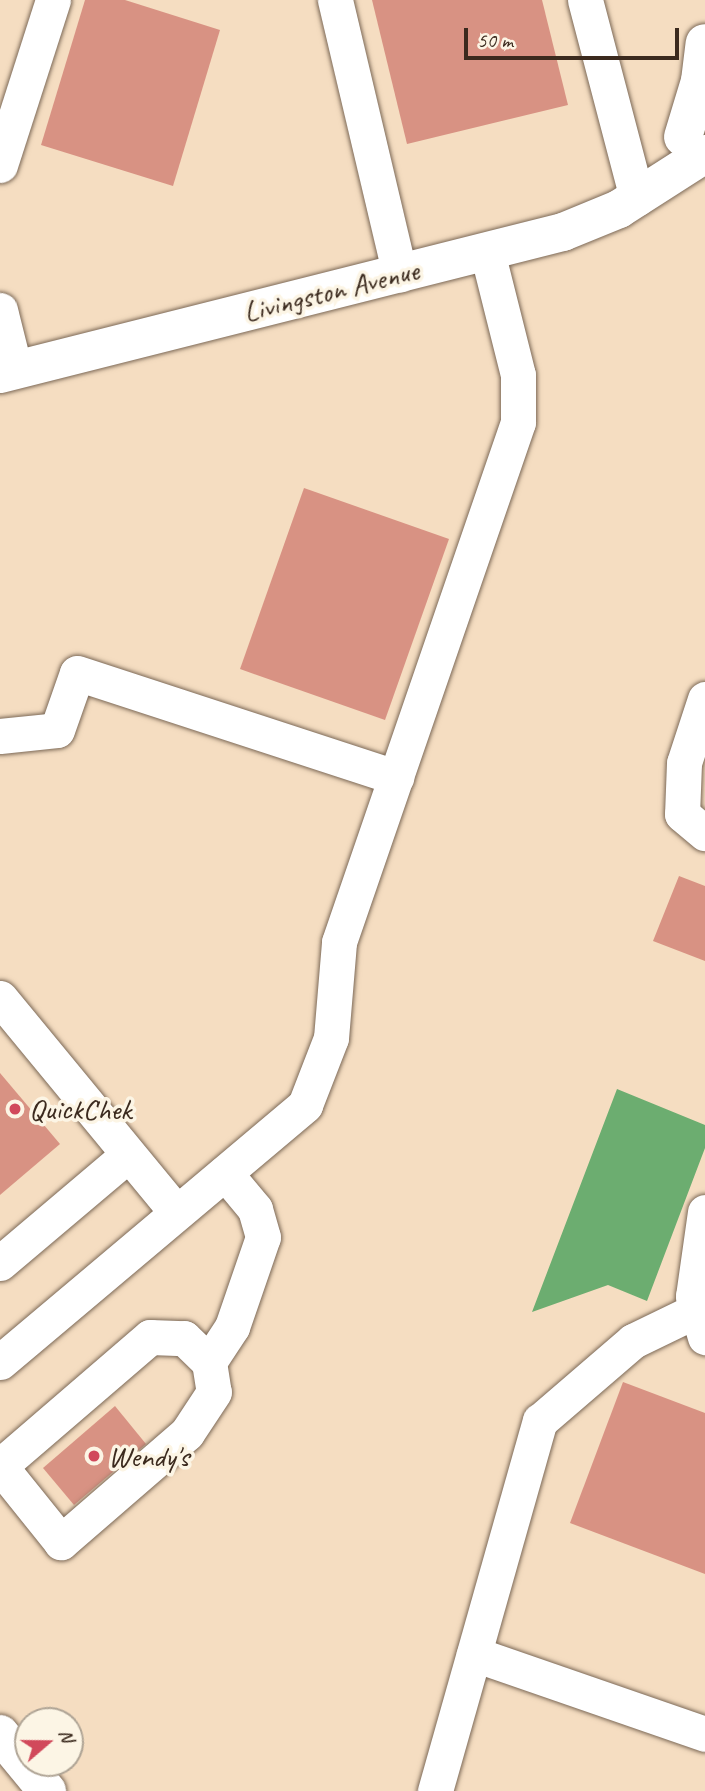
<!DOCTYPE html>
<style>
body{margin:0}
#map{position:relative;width:705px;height:1791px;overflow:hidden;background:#f5ddc1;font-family:Caveat,sans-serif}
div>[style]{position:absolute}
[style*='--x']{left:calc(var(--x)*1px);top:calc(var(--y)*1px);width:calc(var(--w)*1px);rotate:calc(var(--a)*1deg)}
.forest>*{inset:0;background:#6cad70}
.building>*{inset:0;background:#d89283}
.roads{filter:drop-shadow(0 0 2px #7c6957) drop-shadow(0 0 2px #7c6957)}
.minor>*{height:35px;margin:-17.5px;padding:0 17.5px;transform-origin:17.5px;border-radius:17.5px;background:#fff}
.major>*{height:38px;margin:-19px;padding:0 19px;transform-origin:19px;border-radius:19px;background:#fff}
.highway>*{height:38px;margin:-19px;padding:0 19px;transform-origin:19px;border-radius:19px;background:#fff}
.dots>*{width:19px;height:19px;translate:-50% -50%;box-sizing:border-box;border:4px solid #fcf5e5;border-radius:50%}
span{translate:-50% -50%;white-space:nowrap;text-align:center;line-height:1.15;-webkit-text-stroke:7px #fcf5e5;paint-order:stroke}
.street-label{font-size:30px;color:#3b2a1e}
.poi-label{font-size:30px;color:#3b2a1e}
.left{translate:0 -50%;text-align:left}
.north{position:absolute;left:14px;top:1707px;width:70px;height:70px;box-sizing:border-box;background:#fcf5e5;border:2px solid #afa495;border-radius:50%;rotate:70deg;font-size:19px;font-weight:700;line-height:28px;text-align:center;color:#3b2a1e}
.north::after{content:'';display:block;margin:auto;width:24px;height:32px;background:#d1495b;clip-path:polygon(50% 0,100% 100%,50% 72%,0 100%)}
.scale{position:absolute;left:464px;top:28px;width:215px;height:32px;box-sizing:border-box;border:4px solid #3b2a1e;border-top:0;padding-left:9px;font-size:21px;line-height:24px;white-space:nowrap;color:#3b2a1e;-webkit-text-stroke:5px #fcf5e5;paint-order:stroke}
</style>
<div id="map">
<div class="forest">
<i style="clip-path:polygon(617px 1089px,705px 1125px,705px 1148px,647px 1301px,608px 1285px,532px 1312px)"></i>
</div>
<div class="building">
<i style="clip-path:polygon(85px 0,125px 0,220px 30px,173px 186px,41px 145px)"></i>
<i style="clip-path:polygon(372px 0,542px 0,568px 105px,407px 144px)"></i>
<i style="clip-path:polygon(304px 488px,449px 539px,385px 720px,240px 669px)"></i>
<i style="clip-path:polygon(679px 876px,705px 886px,705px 961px,653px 941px)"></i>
<i style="clip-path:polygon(0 1073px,60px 1144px,0 1195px)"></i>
<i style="clip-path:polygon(623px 1382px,705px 1413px,705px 1574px,570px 1523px)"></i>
<i style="clip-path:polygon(115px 1406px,146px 1444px,74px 1505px,43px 1468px)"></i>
</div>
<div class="roads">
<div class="minor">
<i style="--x:335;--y:0;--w:282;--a:76.7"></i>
<i style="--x:585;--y:0;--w:205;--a:75.3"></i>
<i style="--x:0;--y:165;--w:173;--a:-72.2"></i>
<i style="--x:0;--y:310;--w:62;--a:76"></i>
<i style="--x:705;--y:699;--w:67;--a:108.2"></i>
<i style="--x:684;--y:763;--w:51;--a:92.2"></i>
<i style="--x:682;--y:814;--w:30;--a:40"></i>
<i style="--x:0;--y:736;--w:57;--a:-6"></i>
<i style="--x:57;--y:730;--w:60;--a:-70.7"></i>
<i style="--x:77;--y:673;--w:336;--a:18.1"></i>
<i style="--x:0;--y:998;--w:278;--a:50.5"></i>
<i style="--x:705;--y:1212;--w:85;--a:98.1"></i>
<i style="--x:693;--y:1296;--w:43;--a:73.7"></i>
<i style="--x:0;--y:1263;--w:167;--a:-40.2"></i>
<i style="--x:150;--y:1337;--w:34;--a:2"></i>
<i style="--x:184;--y:1338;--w:35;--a:44"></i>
<i style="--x:209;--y:1362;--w:30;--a:81"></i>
<i style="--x:214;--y:1392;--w:49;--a:123.4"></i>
<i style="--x:187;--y:1433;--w:167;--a:139.1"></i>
<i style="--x:61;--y:1542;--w:97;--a:-128.8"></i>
<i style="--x:0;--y:1466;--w:198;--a:-40.7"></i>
<i style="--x:0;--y:1362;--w:399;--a:-40.1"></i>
<i style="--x:305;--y:1105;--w:72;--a:-68.8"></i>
<i style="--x:331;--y:1038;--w:96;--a:-85.2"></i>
<i style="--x:339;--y:942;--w:550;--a:-71"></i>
<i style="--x:518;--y:422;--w:47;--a:-90"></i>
<i style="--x:518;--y:375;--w:127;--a:-104.1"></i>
<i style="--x:209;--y:1362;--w:42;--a:-56.7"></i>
<i style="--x:232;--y:1327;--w:95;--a:-71"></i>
<i style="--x:263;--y:1237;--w:29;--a:-106"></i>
<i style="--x:255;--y:1209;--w:47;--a:-129.8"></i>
<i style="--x:474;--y:1654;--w:244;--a:19.1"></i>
<i style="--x:435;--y:1791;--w:385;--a:-74.2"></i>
<i style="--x:540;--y:1421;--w:123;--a:-40.7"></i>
<i style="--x:633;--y:1341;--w:71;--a:-25.8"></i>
</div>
<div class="major">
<i style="--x:683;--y:137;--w:59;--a:-73.1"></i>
<i style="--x:700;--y:81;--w:38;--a:-83"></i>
<i style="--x:0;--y:374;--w:581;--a:-14.16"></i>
<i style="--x:563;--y:232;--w:61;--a:-22.3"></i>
<i style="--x:619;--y:209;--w:102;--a:-32.6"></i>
</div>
<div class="highway">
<i style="--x:0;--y:1734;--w:74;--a:50.5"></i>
</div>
</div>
<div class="dots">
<i style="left:15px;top:1109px;background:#d1495b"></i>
<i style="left:94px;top:1456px;background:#d1495b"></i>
</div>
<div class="street-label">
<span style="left:331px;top:291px;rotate:-14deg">Livingston Avenue</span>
</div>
<div class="poi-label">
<span class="left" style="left:29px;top:1109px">QuickChek</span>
<span class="left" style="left:108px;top:1456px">Wendy's</span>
</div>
<div class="north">N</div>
<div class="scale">50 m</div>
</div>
